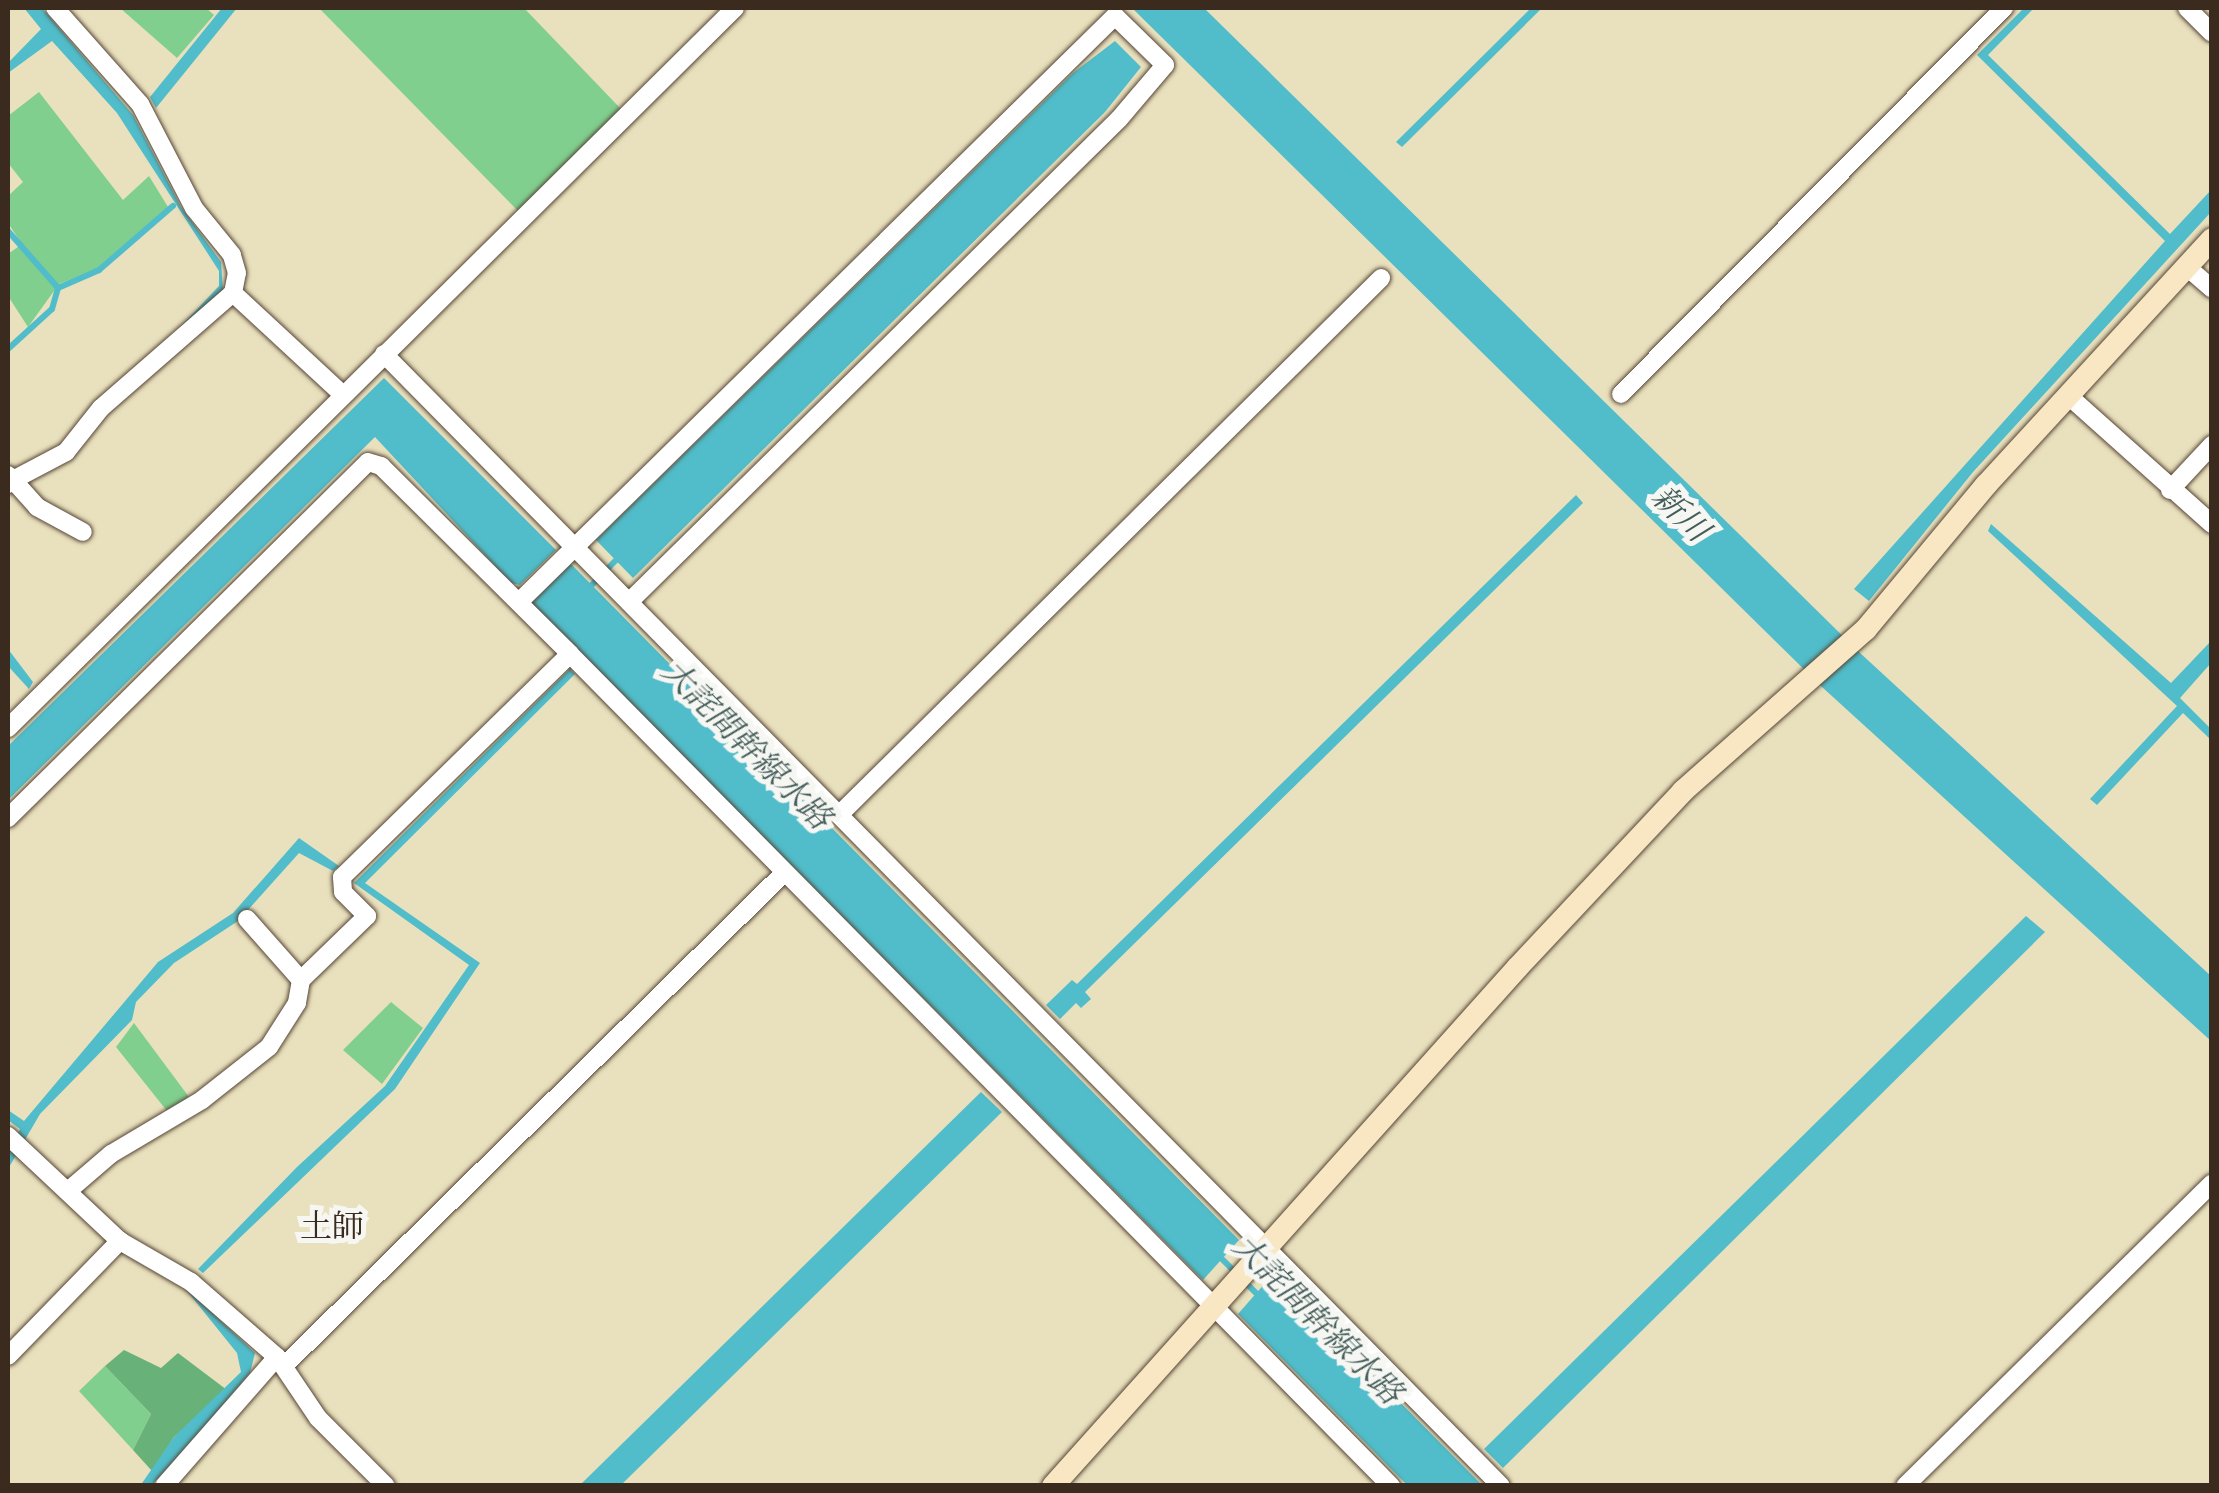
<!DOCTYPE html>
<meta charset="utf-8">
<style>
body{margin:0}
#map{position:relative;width:2219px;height:1493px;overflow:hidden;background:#e9e0bd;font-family:"IM FELL Double Pica","Noto Serif JP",serif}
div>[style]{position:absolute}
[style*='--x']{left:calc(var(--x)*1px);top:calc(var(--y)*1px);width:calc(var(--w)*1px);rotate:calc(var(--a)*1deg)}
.green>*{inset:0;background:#80cf8f}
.forest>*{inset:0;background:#68b27a}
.water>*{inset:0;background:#51bdca}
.stream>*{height:6px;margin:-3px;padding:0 3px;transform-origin:3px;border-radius:3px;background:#51bdca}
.roads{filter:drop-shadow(0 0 2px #554536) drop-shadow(0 0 2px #554536)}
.street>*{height:18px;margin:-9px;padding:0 9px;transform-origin:9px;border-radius:9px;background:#fff}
.secondary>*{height:22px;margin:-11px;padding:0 11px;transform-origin:11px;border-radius:11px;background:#f9e7c3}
span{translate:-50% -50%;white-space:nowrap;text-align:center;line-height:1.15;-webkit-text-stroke:10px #f6f6f2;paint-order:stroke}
.water-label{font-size:32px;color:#435d5a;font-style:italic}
.neighbourhood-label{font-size:32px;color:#3b2a1e}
.frame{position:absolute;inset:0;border:10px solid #3b2a1e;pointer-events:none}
</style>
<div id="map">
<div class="green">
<i style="clip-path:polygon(120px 8px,206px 8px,214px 15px,177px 58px)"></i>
<i style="clip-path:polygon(319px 8px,524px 8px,621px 109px,518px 211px)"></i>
<i style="clip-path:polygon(39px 92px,123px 200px,149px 176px,168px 207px,96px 269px,59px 284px,28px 327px,8px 296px,8px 254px,22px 244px,8px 223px,8px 196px,23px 182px,8px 163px,8px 116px)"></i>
<i style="clip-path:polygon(391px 1002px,423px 1028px,382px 1084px,343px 1050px)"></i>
<i style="clip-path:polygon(134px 1023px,189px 1097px,167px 1111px,116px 1047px)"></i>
<i style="clip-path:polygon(105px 1366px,151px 1414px,133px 1450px,79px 1391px)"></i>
</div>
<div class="forest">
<i style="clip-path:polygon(124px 1350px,161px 1368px,178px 1353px,227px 1390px,174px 1437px,152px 1471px,133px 1450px,151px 1414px,105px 1366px)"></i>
</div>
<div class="water">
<i style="clip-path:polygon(24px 8px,42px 8px,133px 115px,181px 207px,221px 262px,223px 290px,164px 344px,219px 286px,219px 271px,117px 113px,52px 41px,8px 73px,8px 63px,41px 29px)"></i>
<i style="clip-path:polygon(222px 8px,237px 8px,156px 108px,150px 97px)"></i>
<i style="clip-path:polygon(1132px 8px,1204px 8px,1859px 652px,2211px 976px,2211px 1041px,1822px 687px)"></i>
<i style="clip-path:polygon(1531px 8px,1542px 8px,1402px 147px,1396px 142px)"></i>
<i style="clip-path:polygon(2024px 8px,2034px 8px,1988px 55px,2170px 234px,2211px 190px,2211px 212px,1973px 472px,1869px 601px,1854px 589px,2165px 241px,1977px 55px)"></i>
<i style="clip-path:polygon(1115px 41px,1141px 67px,1105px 112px,633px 578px,596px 540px,1073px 73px)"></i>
<i style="clip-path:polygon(384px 378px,556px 550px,520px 585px,511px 583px,375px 437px,8px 800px,8px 746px)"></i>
<i style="clip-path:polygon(1576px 495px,1583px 503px,1085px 992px,1091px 999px,1081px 1008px,1076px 1003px,1060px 1019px,1046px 1005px,1072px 980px,1077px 984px)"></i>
<i style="clip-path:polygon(1991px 524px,2171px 683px,2211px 641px,2211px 663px,2180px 698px,2211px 729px,2211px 740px,2183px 713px,2097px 805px,2090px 799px,2177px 706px,1988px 531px)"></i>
<i style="clip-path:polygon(571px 564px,1239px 1240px,1203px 1280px,531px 603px)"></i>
<i style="clip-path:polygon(8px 649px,33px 682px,29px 689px,8px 666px)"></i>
<i style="clip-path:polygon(570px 669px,575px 674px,365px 883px,480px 963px,395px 1089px,203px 1273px,198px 1269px,297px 1167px,385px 1086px,469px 965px,354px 883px)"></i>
<i style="clip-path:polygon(299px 838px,339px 866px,333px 871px,299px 853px,238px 921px,174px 963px,136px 1002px,132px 1020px,40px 1114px,8px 1169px,8px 1152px,20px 1129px,8px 1120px,8px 1110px,24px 1121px,158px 962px,233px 913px)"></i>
<i style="clip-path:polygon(2026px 916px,2045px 932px,1503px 1468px,1484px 1449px)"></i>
<i style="clip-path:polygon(981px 1092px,1002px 1112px,621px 1485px,580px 1485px)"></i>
<i style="clip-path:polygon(1273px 1274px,1475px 1478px,1482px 1485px,1407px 1485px,1238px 1314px)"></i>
<i style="clip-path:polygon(183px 1286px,255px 1353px,250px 1373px,212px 1418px,152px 1485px,140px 1486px,174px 1437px,241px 1372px,237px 1353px)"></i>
</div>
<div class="stream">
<i style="--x:8;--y:231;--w:76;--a:48.7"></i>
<i style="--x:8;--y:349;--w:59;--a:-42.3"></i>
<i style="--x:52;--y:309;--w:22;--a:-74"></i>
<i style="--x:58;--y:288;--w:45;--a:-23.7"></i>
<i style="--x:99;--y:270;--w:98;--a:-40.9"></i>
<i style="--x:587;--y:590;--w:47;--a:-45.9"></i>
<i style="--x:1218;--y:1255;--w:62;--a:45"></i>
</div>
<div class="roads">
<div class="street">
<i style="--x:2187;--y:8;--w:35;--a:45"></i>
<i style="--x:2187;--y:267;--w:33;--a:41"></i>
<i style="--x:233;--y:293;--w:147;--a:42.8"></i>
<i style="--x:384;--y:354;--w:1590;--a:45.38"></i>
<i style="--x:1621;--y:394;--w:544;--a:-45.22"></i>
<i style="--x:2071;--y:398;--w:189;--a:41.8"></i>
<i style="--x:8;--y:475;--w:7;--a:45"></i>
<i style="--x:13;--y:480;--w:60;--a:-27.8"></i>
<i style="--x:66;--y:452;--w:56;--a:-51.5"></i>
<i style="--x:101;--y:408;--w:175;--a:-41.1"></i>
<i style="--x:233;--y:293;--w:20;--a:-79"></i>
<i style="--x:237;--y:273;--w:19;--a:-106"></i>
<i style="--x:232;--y:255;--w:60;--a:-129"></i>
<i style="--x:194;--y:208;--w:117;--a:-117.4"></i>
<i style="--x:140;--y:104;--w:128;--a:-131.5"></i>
<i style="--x:8;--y:484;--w:6;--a:-39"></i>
<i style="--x:13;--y:480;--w:36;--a:48"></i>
<i style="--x:37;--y:507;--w:52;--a:28.5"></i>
<i style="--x:2170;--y:490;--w:62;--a:-47"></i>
<i style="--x:519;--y:602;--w:836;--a:-44.52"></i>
<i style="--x:1115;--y:16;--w:70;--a:44.4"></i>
<i style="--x:1165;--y:65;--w:71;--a:130.4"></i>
<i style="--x:1119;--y:119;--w:688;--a:135.41"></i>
<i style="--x:570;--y:654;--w:1169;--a:45.38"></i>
<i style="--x:8;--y:728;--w:1023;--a:-44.72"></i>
<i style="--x:839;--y:815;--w:763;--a:-44.73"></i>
<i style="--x:8;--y:818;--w:506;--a:-44.68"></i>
<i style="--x:368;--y:462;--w:14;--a:17"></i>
<i style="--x:381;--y:466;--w:267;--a:44.8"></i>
<i style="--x:570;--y:654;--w:319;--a:135.6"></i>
<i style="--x:342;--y:877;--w:15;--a:86"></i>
<i style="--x:343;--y:892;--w:34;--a:45"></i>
<i style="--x:367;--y:916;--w:92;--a:135.9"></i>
<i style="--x:301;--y:980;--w:23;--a:100"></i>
<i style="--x:297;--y:1003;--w:52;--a:122.5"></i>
<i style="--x:269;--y:1047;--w:85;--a:141.7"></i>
<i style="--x:202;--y:1100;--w:106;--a:149.3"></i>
<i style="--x:111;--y:1154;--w:55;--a:139.4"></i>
<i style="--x:247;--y:919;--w:81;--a:48.5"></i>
<i style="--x:8;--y:1136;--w:154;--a:43.2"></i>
<i style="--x:120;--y:1241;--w:82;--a:30"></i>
<i style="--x:191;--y:1282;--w:114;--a:41.1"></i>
<i style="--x:277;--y:1357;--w:73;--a:56.1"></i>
<i style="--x:318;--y:1418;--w:96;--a:45"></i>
<i style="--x:8;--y:1356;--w:161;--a:-45.8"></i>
<i style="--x:285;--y:1365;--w:702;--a:-44.6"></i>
<i style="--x:164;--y:1486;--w:171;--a:-48.8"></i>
<i style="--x:1905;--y:1486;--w:431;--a:-44.6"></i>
</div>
<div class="secondary">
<i style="--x:1053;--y:1486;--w:697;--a:-48.14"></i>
<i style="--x:1518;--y:967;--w:241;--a:-46.8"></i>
<i style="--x:1683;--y:791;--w:244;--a:-41.5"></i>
<i style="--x:1866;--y:629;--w:187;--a:-50.2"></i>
<i style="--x:1986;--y:485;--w:334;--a:-47.4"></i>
</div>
</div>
<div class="water-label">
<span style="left:1680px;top:514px;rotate:44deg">新川</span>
<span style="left:746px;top:745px;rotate:45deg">大詫間幹線水路</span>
<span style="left:1317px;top:1320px;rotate:45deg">大詫間幹線水路</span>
</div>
<div class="neighbourhood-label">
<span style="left:332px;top:1227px">土師</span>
</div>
<div class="frame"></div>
</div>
